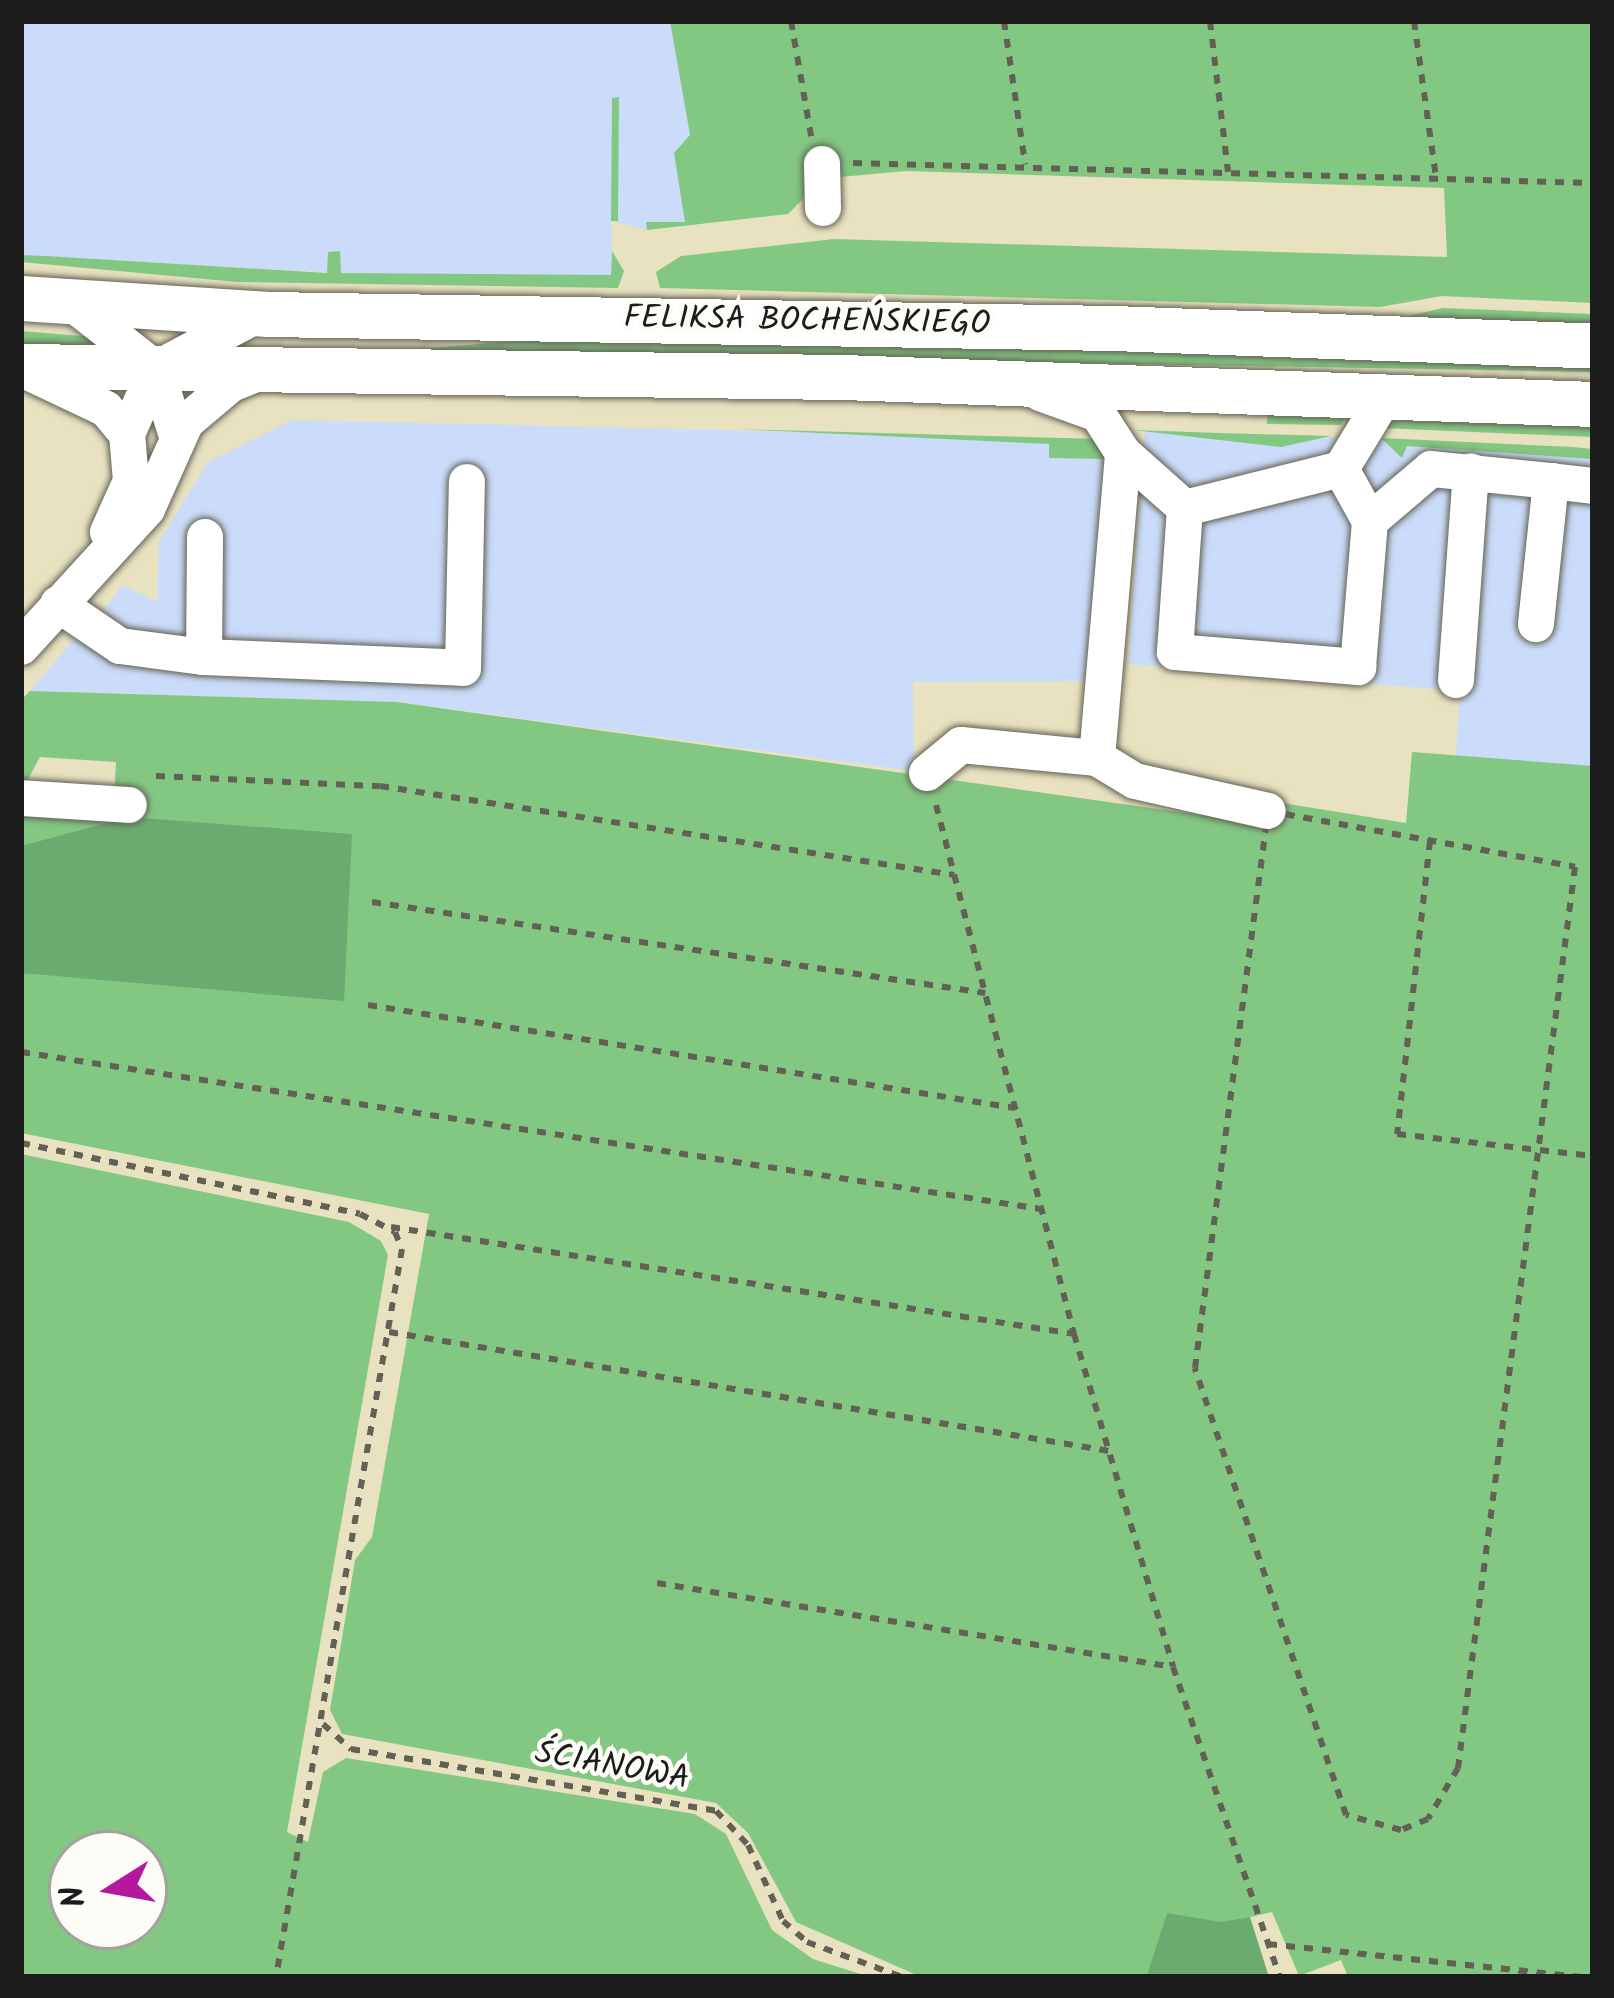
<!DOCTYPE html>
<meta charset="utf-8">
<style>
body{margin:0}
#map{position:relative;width:1614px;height:1998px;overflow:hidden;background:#e8e2c0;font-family:Kalam,sans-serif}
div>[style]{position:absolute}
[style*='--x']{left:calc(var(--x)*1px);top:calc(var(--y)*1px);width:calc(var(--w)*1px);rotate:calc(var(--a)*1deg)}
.built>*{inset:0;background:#cadcf9}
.green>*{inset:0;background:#83c882}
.forest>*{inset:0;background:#6aac70}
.path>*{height:6px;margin-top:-3px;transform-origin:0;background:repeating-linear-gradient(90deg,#636155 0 9px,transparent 0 18px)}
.roads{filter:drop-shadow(0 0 3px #636155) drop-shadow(0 0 3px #636155)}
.minor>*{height:36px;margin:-18px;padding:0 18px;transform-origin:18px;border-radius:18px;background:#fff}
.major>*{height:45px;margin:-22.5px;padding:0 22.5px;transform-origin:22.5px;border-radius:22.5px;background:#fff}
span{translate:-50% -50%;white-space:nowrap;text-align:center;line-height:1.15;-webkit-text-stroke:9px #fdfcf7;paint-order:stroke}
.street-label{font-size:33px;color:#1c1c1c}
.frame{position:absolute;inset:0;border:24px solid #1c1c1c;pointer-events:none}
.north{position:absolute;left:48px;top:1830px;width:120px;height:120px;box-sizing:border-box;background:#fdfcf7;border:3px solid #a3a29f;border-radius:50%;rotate:259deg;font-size:33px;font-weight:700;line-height:48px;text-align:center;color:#1c1c1c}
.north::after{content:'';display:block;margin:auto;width:42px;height:54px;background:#b5179e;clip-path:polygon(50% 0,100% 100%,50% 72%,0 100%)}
</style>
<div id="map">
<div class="built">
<i style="clip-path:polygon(21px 21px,673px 21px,713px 222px,647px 230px,612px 221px,611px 288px,21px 255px)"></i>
<i style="clip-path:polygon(293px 420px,1100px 439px,1107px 459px,1093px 681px,913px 682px,914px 771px,397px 702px,30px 691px,75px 638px,84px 639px,122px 585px,157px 602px,159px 542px,208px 462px)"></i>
<i style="clip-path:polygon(1145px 430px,1593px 450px,1593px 766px,1456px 756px,1460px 691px,1128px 664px)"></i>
</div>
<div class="green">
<i style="clip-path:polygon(670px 21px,1593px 21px,1593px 303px,1442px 296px,1380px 307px,660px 288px,656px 272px,681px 256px,834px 239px,1447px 257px,1444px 188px,906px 171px,807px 180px,803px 199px,788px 214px,647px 230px,646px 222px,685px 222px,674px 153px,690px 135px)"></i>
<i style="clip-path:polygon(619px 97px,618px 221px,611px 221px,612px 98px)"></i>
<i style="clip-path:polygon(340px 251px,341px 273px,611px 275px,612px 251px,624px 271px,618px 288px,237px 282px,21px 262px,21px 255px,46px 256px,327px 273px,328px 252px)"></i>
<i style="clip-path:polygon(1443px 308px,1593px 314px,1593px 330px,1387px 321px)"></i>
<i style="clip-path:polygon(21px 331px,94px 337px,112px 347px,21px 349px)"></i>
<i style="clip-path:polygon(564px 337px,946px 341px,1593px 365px,1593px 372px,394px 351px)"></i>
<i style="clip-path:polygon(1267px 413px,1346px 416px,1341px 425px,1267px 424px)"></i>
<i style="clip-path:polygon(1390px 418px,1593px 422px,1593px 437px,1382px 428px)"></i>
<i style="clip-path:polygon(736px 429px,1100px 439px,1107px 459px,1049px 458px,1049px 444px)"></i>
<i style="clip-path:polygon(1133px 430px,1219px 433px,1331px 436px,1281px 447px)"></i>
<i style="clip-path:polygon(1381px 438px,1573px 447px,1593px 449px,1593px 459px,1407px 446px,1402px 458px)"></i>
<i style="clip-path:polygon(30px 691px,397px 702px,1258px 823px,1276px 802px,1406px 823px,1412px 752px,1593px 766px,1593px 1977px,1348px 1977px,1341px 1960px,1299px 1976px,1272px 1912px,1225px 1923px,1167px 1914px,1146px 1977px,921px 1977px,796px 1922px,748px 1833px,716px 1803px,342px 1734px,330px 1710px,355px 1560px,372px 1537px,429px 1214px,21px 1133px,21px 809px,114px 798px,116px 762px,40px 757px,21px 792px,21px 700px)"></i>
<i style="clip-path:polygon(evenodd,21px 1154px,349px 1222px,381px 1241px,388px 1255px,287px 1832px,308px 1842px,323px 1772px,346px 1758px,695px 1814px,726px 1834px,772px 1930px,813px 1959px,870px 1977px,21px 1977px,21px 1154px,72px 1854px,144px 1854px,144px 1926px,72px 1926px,72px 1854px)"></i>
</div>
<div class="forest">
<i style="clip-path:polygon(129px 817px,352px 834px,344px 1001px,21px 973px,21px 846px)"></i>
<i style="clip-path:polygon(1167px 1913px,1221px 1922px,1250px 1917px,1269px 1977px,1146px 1977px)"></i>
</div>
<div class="path">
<i style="--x:791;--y:21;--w:117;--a:80.1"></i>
<i style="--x:1004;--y:21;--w:145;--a:81.6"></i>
<i style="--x:1210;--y:21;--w:152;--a:83.2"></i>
<i style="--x:1414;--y:21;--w:159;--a:82"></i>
<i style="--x:853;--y:163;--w:740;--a:1.55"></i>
<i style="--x:156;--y:776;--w:224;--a:2.6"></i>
<i style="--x:380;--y:786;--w:581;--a:8.81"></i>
<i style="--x:936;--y:805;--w:547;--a:75.38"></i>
<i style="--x:1074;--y:1334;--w:347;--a:73.4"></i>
<i style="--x:1173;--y:1667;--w:328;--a:71"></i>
<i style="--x:1268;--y:811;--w:312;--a:10.3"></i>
<i style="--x:1575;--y:867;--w:909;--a:97.4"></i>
<i style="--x:1458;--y:1768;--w:59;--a:120.5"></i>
<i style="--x:1428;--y:1819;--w:29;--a:158"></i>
<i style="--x:1401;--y:1830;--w:57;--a:-164.7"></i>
<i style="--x:1346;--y:1815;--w:472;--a:-108.7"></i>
<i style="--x:1195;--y:1368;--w:562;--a:-82.53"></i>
<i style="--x:1430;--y:841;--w:295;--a:96.4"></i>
<i style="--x:1397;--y:1134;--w:197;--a:6.4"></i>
<i style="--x:372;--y:902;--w:620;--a:8.44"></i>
<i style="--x:368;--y:1005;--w:655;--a:9.05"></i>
<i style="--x:21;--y:1052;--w:1032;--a:8.75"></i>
<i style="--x:21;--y:1143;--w:346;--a:11.8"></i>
<i style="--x:360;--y:1214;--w:39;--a:27"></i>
<i style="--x:395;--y:1232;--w:18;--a:68"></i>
<i style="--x:402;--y:1249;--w:739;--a:99.82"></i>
<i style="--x:391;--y:1227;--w:691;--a:8.9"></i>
<i style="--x:389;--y:1332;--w:730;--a:9.38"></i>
<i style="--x:657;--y:1583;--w:523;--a:9.25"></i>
<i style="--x:323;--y:1724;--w:38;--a:42"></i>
<i style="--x:351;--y:1749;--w:370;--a:9.6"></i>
<i style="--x:716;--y:1811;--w:47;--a:46.7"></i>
<i style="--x:748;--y:1845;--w:84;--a:65.3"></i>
<i style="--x:783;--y:1921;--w:32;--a:41"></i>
<i style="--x:807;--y:1942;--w:101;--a:20.2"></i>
<i style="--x:1268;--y:1944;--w:315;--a:6"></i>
</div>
<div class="roads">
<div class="minor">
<i style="--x:822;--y:164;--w:44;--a:88.7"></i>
<i style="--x:68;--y:300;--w:112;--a:38.1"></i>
<i style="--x:156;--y:369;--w:70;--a:72.6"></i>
<i style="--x:30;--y:373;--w:84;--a:25.3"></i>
<i style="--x:106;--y:409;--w:33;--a:50"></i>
<i style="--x:127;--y:434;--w:47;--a:85.1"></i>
<i style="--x:131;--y:481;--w:56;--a:114.3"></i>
<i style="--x:1040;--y:393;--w:62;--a:19.9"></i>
<i style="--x:1098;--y:414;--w:46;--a:57.3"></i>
<i style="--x:1123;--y:453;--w:83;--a:41.6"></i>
<i style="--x:1185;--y:508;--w:161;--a:-14"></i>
<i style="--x:1341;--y:469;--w:89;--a:-58.8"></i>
<i style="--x:127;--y:434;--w:71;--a:-66"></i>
<i style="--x:156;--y:369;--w:115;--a:-28.1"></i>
<i style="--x:1341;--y:469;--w:60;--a:60.9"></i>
<i style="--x:1370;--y:521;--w:80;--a:-40.4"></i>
<i style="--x:1431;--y:469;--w:121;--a:5.7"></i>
<i style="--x:1551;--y:481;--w:144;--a:96"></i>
<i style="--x:1551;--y:481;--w:42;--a:6.8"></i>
<i style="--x:1185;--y:508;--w:144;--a:94"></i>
<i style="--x:1175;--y:652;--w:184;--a:4.7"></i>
<i style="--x:1358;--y:667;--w:146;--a:-85.3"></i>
<i style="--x:58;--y:604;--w:75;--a:34.1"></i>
<i style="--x:120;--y:646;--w:85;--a:7.5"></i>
<i style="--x:204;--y:657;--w:120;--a:-89.5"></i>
<i style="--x:21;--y:647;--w:187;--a:-47.6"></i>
<i style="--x:147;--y:509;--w:95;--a:-65.9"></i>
<i style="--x:186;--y:422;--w:59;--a:-40.2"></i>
<i style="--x:231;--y:384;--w:32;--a:-22"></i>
<i style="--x:204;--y:657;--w:259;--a:2.4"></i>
<i style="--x:463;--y:668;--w:186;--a:-88.8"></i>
<i style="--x:1456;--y:680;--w:209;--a:-85.9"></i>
<i style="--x:1097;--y:758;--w:44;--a:31.2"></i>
<i style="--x:1135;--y:781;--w:136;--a:12.7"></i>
<i style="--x:927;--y:773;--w:44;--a:-39.5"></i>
<i style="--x:961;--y:745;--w:137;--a:5.5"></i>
<i style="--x:1097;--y:758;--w:306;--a:-85.1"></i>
<i style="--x:21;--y:798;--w:108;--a:3.7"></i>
</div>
<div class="major">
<i style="--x:21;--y:298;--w:248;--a:3.7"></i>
<i style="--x:268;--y:314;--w:845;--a:0.95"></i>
<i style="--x:1113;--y:328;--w:480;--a:2.1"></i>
<i style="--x:21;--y:366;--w:822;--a:0.77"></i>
<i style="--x:843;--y:377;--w:750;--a:2.06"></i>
</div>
</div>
<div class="street-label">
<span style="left:807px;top:322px;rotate:1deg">FELIKSA BOCHEŃSKIEGO</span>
<span style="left:612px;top:1767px;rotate:10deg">ŚCIANOWA</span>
</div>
<div class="frame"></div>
<div class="north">N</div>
</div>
